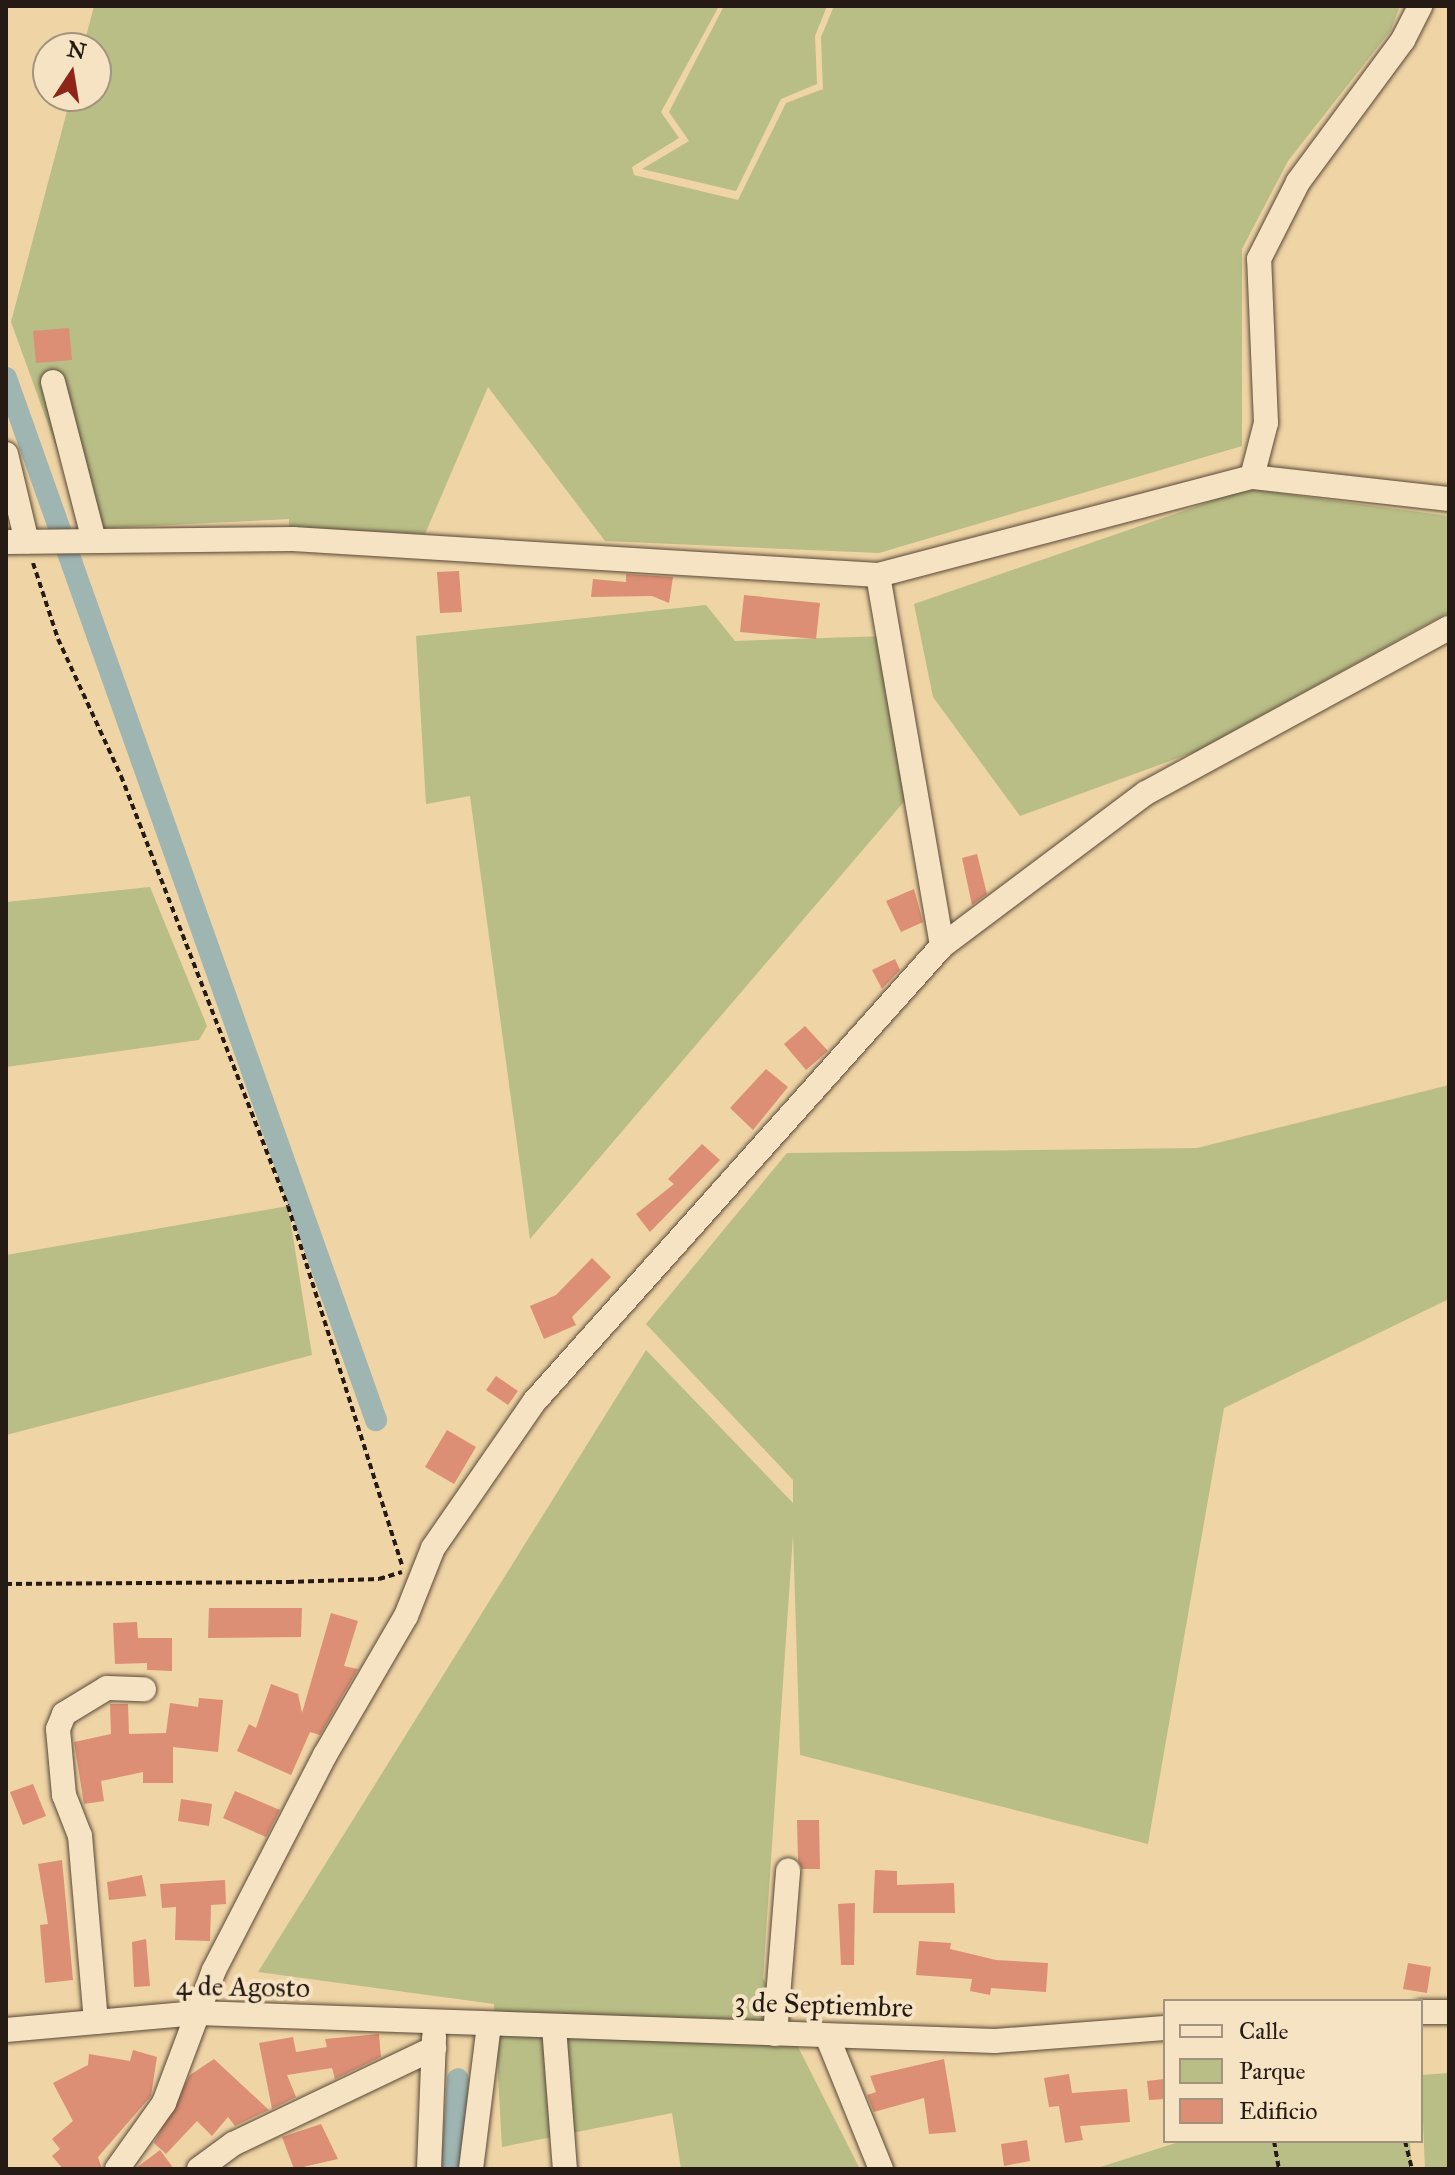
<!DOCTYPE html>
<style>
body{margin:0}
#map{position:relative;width:1455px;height:2175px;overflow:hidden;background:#efd4a5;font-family:"IM FELL Great Primer",serif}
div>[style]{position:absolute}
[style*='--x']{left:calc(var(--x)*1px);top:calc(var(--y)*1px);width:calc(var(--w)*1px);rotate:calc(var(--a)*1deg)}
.green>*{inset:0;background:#b9bd86}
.canal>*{height:22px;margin:-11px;padding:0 11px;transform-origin:11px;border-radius:11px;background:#9fb5b2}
.building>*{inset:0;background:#dc8f74}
.path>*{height:4px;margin-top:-2px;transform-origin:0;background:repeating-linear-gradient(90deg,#261b14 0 6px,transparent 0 10px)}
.roads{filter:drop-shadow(0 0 2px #584938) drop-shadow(0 0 2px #584938)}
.minor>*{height:24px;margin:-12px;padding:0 12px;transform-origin:12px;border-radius:12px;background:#f5e3c4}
span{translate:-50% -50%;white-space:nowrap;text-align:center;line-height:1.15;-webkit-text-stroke:8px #f5e3c4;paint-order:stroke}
.street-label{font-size:28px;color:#261b14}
.frame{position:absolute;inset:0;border:8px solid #261b14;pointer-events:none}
.legend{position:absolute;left:1163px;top:1999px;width:260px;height:144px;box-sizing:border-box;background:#f5e3c4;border:2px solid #a2937e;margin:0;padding:10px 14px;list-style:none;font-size:24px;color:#261b14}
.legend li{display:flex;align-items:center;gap:16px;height:40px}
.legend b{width:40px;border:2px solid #a2937e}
.north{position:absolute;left:32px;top:32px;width:80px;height:80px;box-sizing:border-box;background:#f5e3c4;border:2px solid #a2937e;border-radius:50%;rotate:12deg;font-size:22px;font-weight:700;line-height:32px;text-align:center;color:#261b14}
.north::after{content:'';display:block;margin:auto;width:28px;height:36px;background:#8f2418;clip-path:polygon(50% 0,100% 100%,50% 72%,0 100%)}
</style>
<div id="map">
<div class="green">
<i style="clip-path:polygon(94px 6px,719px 6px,661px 112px,679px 138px,632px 167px,634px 175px,738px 200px,786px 103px,823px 89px,821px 37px,834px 6px,1400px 6px,1391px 30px,1288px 161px,1242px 249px,1242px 446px,879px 553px,605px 541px,488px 387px,425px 534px,289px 527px,289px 519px,86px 529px,11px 322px,71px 96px,96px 96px,96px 48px,83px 48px)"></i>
<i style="clip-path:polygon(724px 6px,827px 6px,815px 36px,817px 84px,781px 99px,736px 191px,642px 169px,689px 141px,669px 112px)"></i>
<i style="clip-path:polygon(1247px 489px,1449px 516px,1449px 612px,1197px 751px,1020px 816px,933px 697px,914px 604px)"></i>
<i style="clip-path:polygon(706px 605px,735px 641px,885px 636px,908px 797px,530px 1239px,470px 796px,426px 804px,416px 636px)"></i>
<i style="clip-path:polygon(150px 887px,207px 1026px,199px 1040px,6px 1067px,6px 902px)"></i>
<i style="clip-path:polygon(1449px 1085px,1449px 1299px,1224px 1408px,1148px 1844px,800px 1755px,793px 1535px,763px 1978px,860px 2169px,681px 2169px,672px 2113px,502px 2147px,494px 2004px,258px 1972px,646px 1350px,793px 1503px,793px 1480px,646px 1324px,787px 1153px,1197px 1148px)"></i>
<i style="clip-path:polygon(288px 1206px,312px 1355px,6px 1435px,6px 1255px)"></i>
<i style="clip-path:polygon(1449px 2073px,1449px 2169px,1425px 2169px,1421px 2075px)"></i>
<i style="clip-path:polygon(1182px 2141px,1410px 2141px,1412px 2169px,1094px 2169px)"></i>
</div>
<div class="canal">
<i style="--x:6;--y:378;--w:1106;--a:70.45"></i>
<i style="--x:452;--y:2169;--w:90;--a:-86.2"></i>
</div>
<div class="building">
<i style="clip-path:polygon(69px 328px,72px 360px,36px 363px,33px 331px)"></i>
<i style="clip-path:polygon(459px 571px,462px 612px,440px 613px,437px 572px)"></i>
<i style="clip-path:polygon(626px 574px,673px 577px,669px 603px,652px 596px,591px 597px,593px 579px,626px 582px)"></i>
<i style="clip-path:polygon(744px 595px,820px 603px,816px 639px,740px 632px)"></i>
<i style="clip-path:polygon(977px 854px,987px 894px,972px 905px,962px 858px)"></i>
<i style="clip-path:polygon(914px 889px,923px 922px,901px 932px,886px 901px)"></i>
<i style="clip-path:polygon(895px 959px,900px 970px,882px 989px,872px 970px)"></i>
<i style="clip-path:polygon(805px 1026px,828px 1051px,806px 1070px,784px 1044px)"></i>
<i style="clip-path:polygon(766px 1069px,788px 1087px,753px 1130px,730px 1108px)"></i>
<i style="clip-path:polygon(702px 1144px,720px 1160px,650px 1232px,636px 1214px,674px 1184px,668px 1179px)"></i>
<i style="clip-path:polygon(592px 1258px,611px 1277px,572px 1317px,576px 1325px,544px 1339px,530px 1306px,556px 1295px)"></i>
<i style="clip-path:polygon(496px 1376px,518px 1391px,508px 1405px,486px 1390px)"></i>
<i style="clip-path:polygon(447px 1430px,476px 1447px,454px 1484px,425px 1467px)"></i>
<i style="clip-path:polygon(209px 1608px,302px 1608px,301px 1637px,208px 1638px)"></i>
<i style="clip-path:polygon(331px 1613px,358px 1621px,344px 1666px,358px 1669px,320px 1735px,310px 1732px,291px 1775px,237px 1751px,249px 1724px,256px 1728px,271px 1684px,298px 1694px,302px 1713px)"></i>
<i style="clip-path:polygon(137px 1622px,138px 1638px,172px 1638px,172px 1671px,147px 1670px,147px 1663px,115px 1664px,113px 1623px)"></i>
<i style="clip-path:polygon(199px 1698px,223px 1700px,218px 1752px,173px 1747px,173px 1783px,143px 1783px,143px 1772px,101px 1781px,104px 1801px,84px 1804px,74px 1742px,111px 1734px,110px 1704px,128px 1704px,129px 1734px,166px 1733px,170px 1703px,198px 1707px)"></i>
<i style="clip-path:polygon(33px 1784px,46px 1816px,23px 1825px,10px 1792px)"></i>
<i style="clip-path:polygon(235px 1791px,280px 1810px,266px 1837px,223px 1818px)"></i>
<i style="clip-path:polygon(181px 1799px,212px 1804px,209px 1826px,178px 1821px)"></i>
<i style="clip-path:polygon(797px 1820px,819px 1820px,820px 1869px,802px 1869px,798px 1860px)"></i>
<i style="clip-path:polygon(62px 1860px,73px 1980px,45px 1983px,40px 1925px,48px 1924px,38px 1864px)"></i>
<i style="clip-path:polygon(875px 1870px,897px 1871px,897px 1885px,954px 1883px,955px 1913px,873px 1913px)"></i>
<i style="clip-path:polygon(142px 1875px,146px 1896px,109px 1900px,107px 1882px)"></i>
<i style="clip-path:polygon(225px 1880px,226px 1904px,211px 1905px,210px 1941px,175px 1940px,176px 1907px,162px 1908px,160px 1884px)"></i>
<i style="clip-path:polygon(855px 1903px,854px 1965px,841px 1965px,838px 1904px)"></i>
<i style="clip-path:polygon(146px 1939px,150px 1986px,134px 1987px,132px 1942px)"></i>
<i style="clip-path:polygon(919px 1941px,951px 1943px,950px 1949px,996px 1960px,1048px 1963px,1046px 1992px,991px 1988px,990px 1995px,970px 1991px,972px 1979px,916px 1975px)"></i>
<i style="clip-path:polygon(1408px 1963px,1431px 1967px,1427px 1993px,1403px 1989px)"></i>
<i style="clip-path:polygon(379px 2034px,381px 2057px,335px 2079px,332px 2068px,287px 2075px,296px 2097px,272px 2109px,259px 2043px,293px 2037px,296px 2052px,327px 2047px,325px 2039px)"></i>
<i style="clip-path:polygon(133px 2050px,157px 2057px,151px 2096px,98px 2157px,102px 2169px,63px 2169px,52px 2156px,60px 2149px,52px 2139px,73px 2121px,53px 2083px,88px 2065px,89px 2054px,130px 2061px)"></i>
<i style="clip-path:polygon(214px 2059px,269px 2110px,235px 2126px,228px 2117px,212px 2136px,197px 2121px,166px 2154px,154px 2143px,190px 2075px)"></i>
<i style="clip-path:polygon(944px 2059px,956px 2132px,929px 2134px,924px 2098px,874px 2112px,867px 2095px,876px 2092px,870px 2076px)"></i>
<i style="clip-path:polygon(1069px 2074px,1072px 2093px,1127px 2089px,1130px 2122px,1080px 2126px,1083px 2140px,1065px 2143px,1059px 2106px,1049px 2107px,1044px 2078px)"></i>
<i style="clip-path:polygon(1164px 2079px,1165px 2099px,1149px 2100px,1147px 2081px)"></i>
<i style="clip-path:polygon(321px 2124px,338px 2159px,294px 2169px,282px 2137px)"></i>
<i style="clip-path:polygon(1027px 2140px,1030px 2161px,1004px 2166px,1001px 2144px)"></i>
<i style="clip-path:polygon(160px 2150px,174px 2169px,135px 2169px,136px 2168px)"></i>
</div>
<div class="path">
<i style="--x:33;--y:563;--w:80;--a:71.8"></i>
<i style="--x:58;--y:639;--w:151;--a:65.3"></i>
<i style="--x:121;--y:776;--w:461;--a:68.8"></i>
<i style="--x:288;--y:1206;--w:380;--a:72.4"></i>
<i style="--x:6;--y:1584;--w:282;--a:-0.4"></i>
<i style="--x:288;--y:1582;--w:91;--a:-1.9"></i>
<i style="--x:379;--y:1579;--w:24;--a:-17"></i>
<i style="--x:1274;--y:2141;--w:28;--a:80"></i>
<i style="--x:1405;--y:2141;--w:29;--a:76"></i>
</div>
<div class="roads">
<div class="minor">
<i style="--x:53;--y:382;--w:164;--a:75.5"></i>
<i style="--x:6;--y:454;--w:90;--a:76.6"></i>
<i style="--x:1252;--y:477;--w:56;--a:-75.5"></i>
<i style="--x:1266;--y:423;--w:164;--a:-92.4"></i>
<i style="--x:1259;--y:259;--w:86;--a:-63.1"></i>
<i style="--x:1298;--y:182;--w:177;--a:-53.5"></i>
<i style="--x:1403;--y:40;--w:38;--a:-63"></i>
<i style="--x:6;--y:542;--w:287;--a:-0.6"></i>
<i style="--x:293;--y:539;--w:586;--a:3.52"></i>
<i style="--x:878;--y:575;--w:387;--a:-14.7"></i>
<i style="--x:1252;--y:477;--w:198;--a:6.4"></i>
<i style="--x:878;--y:575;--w:376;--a:80.2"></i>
<i style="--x:1421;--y:2012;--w:28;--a:0"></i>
<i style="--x:96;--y:2022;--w:187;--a:-94.9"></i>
<i style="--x:80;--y:1836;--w:44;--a:-111.3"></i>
<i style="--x:64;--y:1795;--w:66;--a:-95.2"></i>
<i style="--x:58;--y:1729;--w:16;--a:-68"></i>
<i style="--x:64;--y:1714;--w:50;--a:-31.2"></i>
<i style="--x:107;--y:1688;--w:37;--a:2"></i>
<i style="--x:554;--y:2027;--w:142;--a:85.6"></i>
<i style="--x:6;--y:2030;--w:192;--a:-5.1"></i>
<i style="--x:197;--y:2013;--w:798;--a:2.01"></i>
<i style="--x:995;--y:2041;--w:170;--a:-4.4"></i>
<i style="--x:775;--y:2034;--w:164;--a:-85.4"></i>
<i style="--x:827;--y:2036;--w:144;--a:67.9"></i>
<i style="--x:117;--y:2169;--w:81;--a:-54.5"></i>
<i style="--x:164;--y:2103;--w:142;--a:-69.4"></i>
<i style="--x:214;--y:1970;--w:242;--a:-62.7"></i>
<i style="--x:325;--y:1755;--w:161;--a:-59.8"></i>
<i style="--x:406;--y:1616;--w:73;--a:-68.3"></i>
<i style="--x:433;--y:1548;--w:178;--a:-55.3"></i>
<i style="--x:534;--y:1402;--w:612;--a:-48.18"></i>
<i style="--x:942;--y:946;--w:255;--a:-36.9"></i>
<i style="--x:1146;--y:793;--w:345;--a:-28.6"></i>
<i style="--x:199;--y:2169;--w:42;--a:-36.3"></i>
<i style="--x:233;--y:2144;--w:223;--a:-25.5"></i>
<i style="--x:429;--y:2169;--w:132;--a:-87.8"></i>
<i style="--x:471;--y:2169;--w:145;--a:-82.9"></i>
</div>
</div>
<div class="street-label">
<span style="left:243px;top:1987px;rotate:1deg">4 de Agosto</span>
<span style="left:824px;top:2005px;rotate:2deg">3 de Septiembre</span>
</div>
<div class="frame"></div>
<ul class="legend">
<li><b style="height:10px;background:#f5e3c4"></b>Calle</li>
<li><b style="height:22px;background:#b9bd86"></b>Parque</li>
<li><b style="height:22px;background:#dc8f74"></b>Edificio</li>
</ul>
<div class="north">N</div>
</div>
